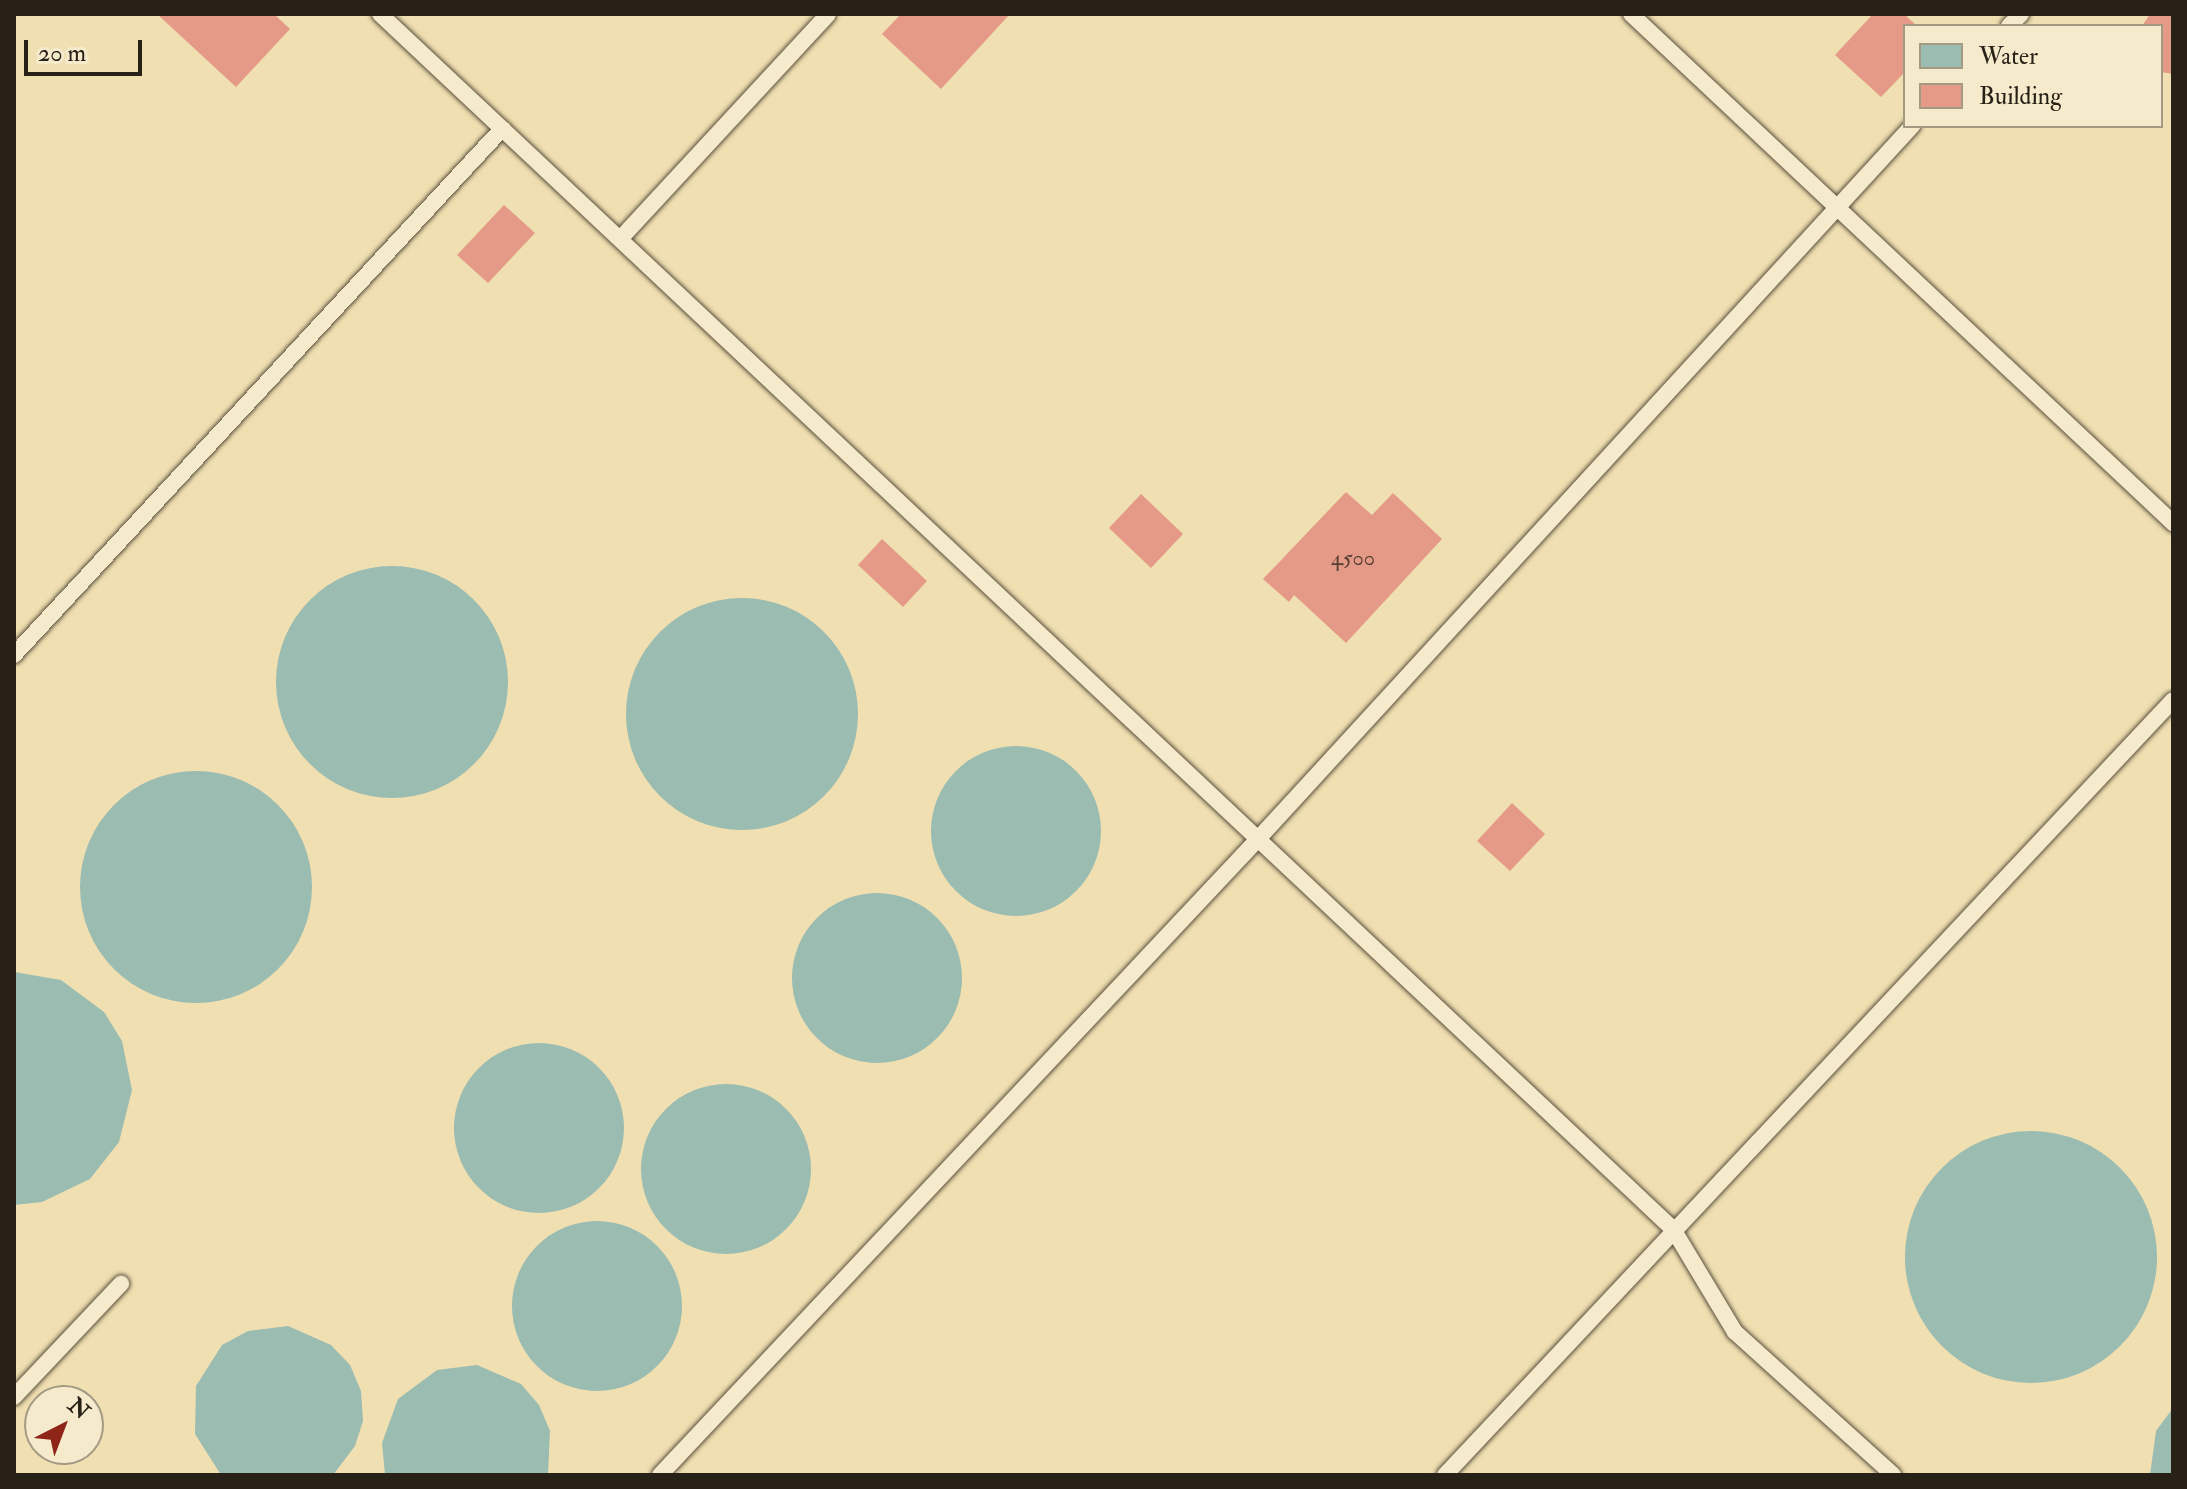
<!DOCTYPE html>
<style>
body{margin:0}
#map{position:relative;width:2187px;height:1489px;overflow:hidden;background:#f0dfb1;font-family:"IM FELL Double Pica",serif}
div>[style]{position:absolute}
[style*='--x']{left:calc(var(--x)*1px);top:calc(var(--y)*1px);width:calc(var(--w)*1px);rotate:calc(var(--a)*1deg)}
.water>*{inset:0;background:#9bbcb1}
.round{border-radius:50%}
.building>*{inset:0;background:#e59a87}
.roads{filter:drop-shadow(0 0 2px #5a503e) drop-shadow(0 0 2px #5a503e)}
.service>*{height:16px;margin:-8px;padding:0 8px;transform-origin:8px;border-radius:8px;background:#f5eacc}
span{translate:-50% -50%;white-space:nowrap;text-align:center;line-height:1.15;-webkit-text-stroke:7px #f5eacc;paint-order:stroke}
.number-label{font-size:22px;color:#573f33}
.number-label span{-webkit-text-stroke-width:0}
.frame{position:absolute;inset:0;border:16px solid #282117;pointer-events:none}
.legend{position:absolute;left:1903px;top:24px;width:260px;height:104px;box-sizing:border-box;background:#f5eacc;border:2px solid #a39a84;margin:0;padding:10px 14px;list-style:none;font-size:24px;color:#282117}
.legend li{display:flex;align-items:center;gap:16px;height:40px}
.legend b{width:40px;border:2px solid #a39a84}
.north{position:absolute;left:24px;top:1385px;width:80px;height:80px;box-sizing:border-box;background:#f5eacc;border:2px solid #a39a84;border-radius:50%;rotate:42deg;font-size:22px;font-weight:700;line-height:32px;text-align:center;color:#282117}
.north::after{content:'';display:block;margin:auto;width:28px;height:36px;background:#8f2418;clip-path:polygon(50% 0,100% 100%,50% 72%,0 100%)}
.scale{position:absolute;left:24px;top:40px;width:118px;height:36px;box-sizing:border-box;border:4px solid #282117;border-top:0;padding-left:10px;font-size:24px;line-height:28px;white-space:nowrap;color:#282117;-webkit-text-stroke:6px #f5eacc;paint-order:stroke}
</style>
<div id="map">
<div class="water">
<i class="round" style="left:276px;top:566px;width:232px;height:232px"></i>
<i class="round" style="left:626px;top:598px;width:232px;height:232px"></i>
<i class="round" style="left:931px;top:746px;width:170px;height:170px"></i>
<i class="round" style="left:80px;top:771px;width:232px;height:232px"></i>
<i class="round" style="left:792px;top:893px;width:170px;height:170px"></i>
<i style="clip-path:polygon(14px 972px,61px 980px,104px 1012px,122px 1041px,132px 1090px,119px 1142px,90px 1179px,42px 1202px,14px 1205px)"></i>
<i class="round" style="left:454px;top:1043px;width:170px;height:170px"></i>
<i class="round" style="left:641px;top:1084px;width:170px;height:170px"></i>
<i class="round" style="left:1905px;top:1131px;width:252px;height:252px"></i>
<i class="round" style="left:512px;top:1221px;width:170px;height:170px"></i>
<i style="clip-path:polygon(288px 1326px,331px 1345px,350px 1365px,361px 1391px,363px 1421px,355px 1446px,333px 1475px,221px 1475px,195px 1434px,196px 1386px,222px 1345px,248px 1331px)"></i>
<i style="clip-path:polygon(477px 1365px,521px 1384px,539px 1405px,550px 1431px,548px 1475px,385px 1475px,382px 1443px,398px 1399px,437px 1370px)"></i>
<i style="clip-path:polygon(2173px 1408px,2173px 1475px,2150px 1475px,2156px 1431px)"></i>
</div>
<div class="building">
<i style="clip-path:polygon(157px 14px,274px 14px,290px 29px,236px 87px)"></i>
<i style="clip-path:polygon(901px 14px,1010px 14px,941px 89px,882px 34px)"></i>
<i style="clip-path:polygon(1873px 14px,1904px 14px,1917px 26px,1905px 26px,1905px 72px,1881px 97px,1835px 55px)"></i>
<i style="clip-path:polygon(2150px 14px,2173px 14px,2173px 74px,2161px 72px,2161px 26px,2142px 26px)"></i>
<i style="clip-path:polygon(504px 205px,535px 233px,488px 283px,457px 255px)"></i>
<i style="clip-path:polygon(1346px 492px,1372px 515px,1393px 493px,1442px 539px,1346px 643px,1294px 595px,1289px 602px,1263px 579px)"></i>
<i style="clip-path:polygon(1141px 494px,1183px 534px,1151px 568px,1109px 528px)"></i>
<i style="clip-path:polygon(882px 539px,927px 581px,903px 607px,858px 565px)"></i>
<i style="clip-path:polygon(1512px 803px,1545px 834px,1510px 871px,1477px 841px)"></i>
</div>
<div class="roads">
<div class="service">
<i style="--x:380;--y:14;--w:1774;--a:43.22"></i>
<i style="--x:1673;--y:1229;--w:120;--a:59"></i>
<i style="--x:1735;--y:1332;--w:213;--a:42.1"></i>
<i style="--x:1631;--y:14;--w:744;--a:43.2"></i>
<i style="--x:2009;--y:26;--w:17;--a:-45"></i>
<i style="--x:620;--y:239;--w:306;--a:-47.2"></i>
<i style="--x:14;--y:655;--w:718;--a:-47.15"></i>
<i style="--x:14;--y:1397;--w:156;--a:-46.6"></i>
<i style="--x:660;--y:1475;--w:873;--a:-46.76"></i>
<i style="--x:1258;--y:839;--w:968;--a:-47.47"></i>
<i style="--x:1445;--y:1475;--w:1063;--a:-46.79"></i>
</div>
</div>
<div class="number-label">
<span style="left:1353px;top:559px">4500</span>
</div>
<div class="frame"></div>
<ul class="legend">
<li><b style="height:22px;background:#9bbcb1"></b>Water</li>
<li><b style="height:22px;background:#e59a87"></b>Building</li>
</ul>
<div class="north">N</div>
<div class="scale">20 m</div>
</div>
